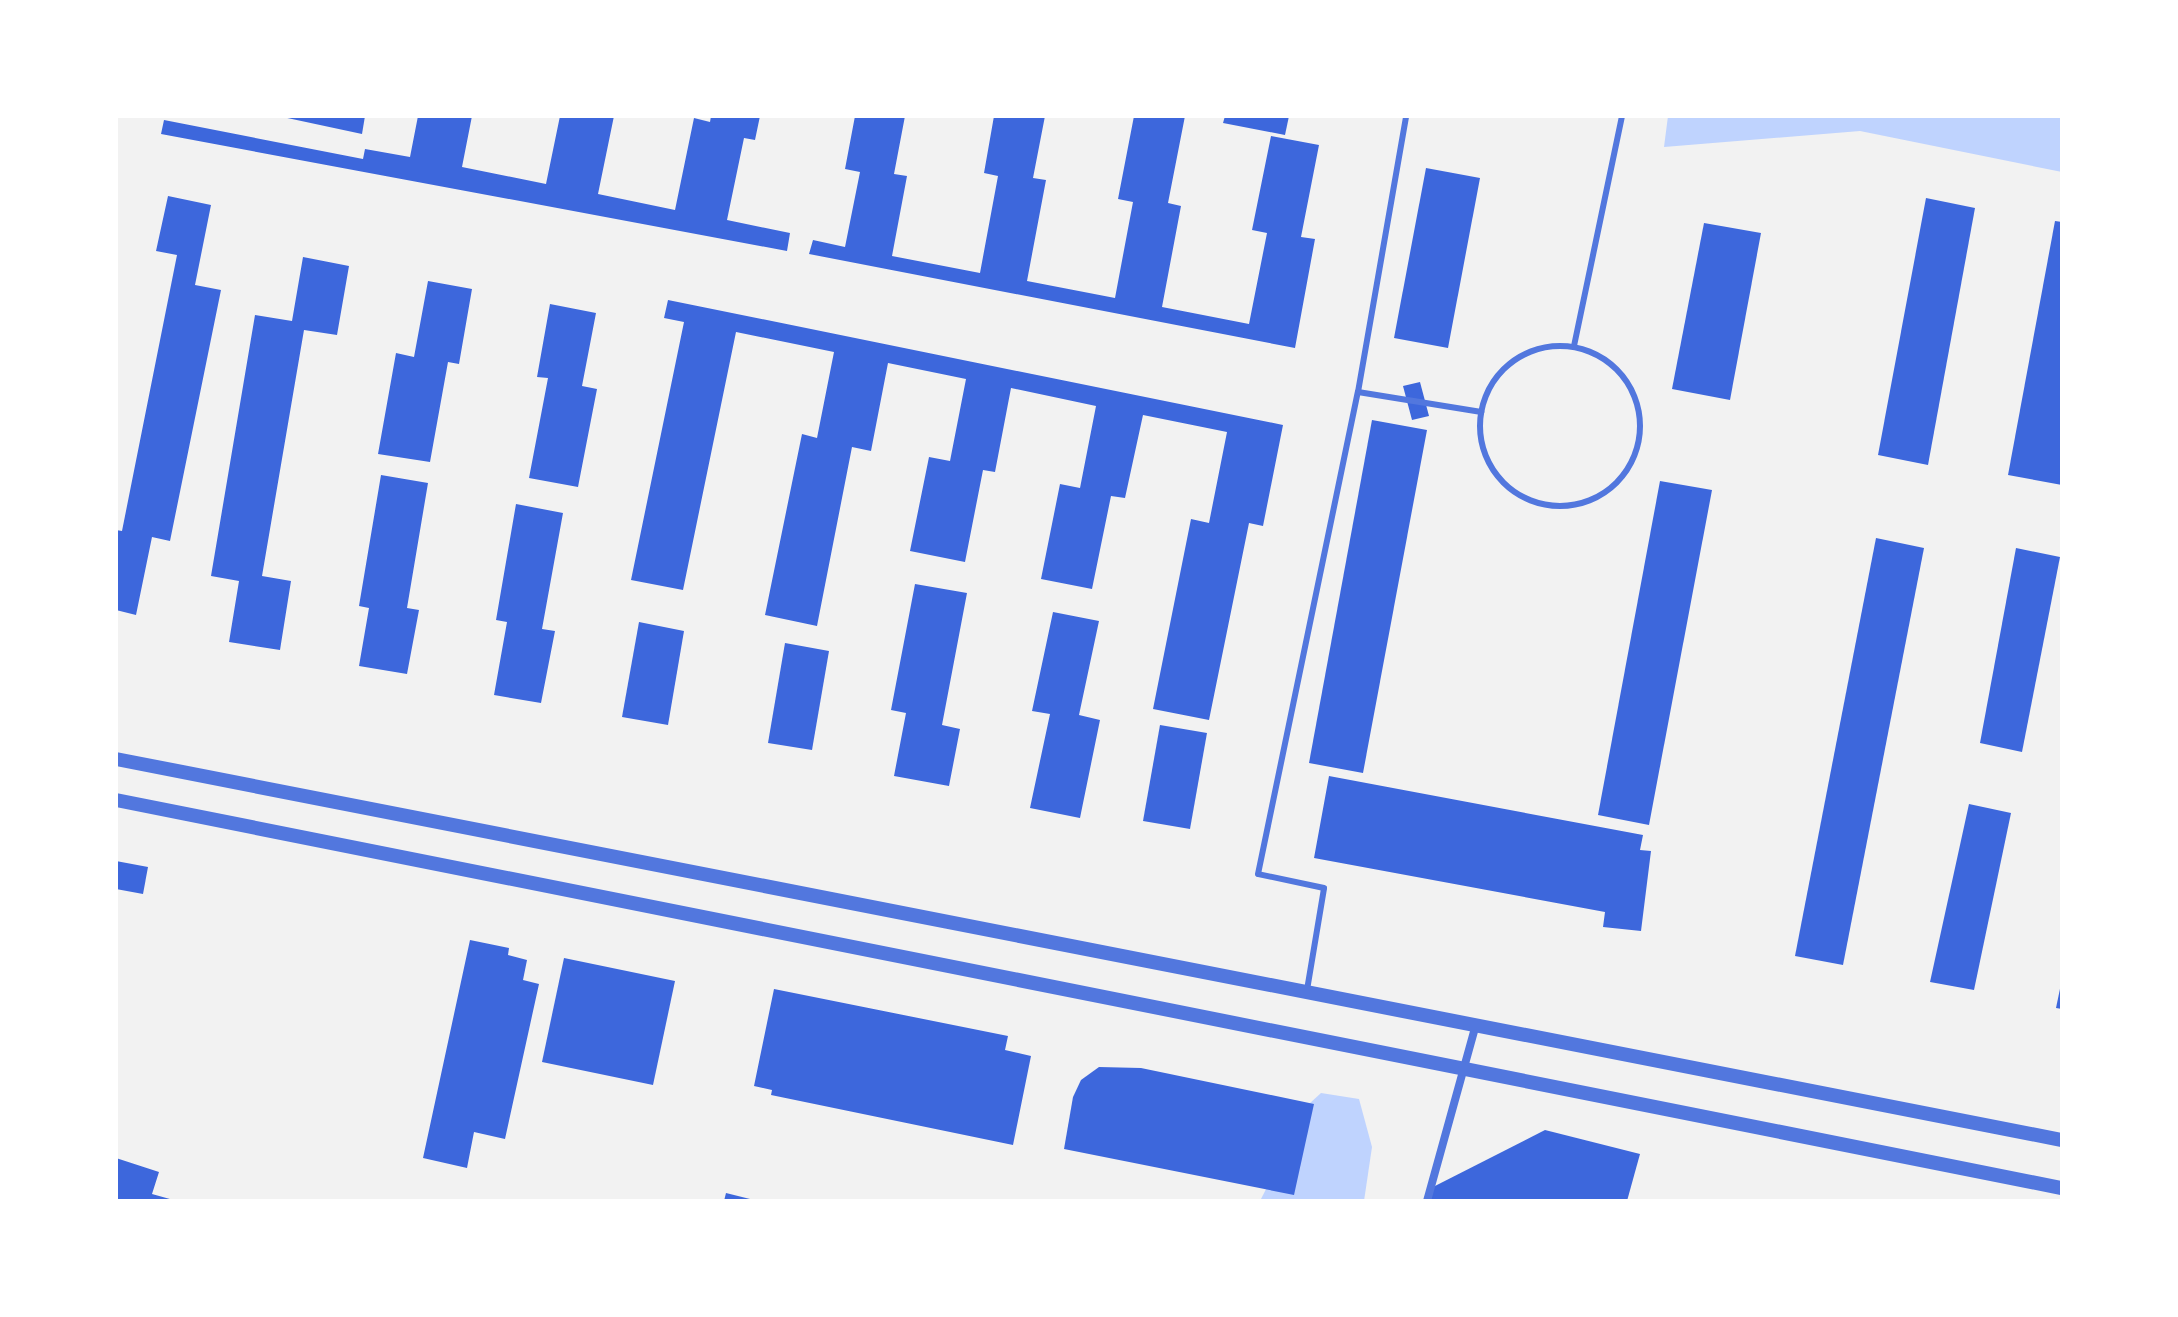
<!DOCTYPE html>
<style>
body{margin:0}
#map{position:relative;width:2178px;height:1317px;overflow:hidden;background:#f2f2f2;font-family:"Source Sans 3",sans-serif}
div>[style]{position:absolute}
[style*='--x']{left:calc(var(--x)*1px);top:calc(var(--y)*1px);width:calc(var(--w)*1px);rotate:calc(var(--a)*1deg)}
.water>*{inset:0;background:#bfd3fe}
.building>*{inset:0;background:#3d67dc}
.service>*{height:6px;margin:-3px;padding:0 3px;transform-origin:3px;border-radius:3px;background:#5277de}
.service>.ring{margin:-3px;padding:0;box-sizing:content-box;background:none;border:6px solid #5277de;border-radius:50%}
.minor>*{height:8px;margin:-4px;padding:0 4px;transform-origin:4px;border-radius:4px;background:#5277de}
.tertiary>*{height:14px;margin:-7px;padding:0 7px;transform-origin:7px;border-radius:7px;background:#5277de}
span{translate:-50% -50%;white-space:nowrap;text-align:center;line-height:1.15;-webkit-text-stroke:8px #fff;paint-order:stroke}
.frame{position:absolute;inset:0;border:118px solid #fff;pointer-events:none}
</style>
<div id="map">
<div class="water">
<i style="clip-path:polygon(1668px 116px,2062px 116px,2062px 172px,1860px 131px,1664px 147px)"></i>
<i style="clip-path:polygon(1321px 1093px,1359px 1099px,1372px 1147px,1364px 1201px,1260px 1201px,1309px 1104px)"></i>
</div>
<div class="building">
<i style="clip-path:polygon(278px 116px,365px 116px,362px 134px)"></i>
<i style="clip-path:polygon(418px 116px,472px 116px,462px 167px,546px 184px,560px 116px,614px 116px,598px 194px,675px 210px,694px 118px,710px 122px,711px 116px,760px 116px,755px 140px,744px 138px,727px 220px,790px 233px,787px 251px,161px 134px,164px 120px,363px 159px,365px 149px,410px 157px)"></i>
<i style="clip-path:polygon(855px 116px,905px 116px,894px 174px,907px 176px,892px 256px,980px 273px,998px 176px,984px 173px,994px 116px,1045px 116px,1033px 178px,1046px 180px,1027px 281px,1115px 298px,1133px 202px,1118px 199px,1134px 116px,1185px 116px,1168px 203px,1181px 206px,1162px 307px,1249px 324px,1267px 233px,1252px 230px,1271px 136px,1319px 145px,1301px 237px,1315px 239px,1295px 348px,809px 254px,813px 240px,845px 247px,860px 172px,845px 169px)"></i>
<i style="clip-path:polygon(1225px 116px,1289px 116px,1285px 135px,1223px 123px)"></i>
<i style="clip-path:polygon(1426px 168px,1480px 178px,1448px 348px,1394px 338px)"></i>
<i style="clip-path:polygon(168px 196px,211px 205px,195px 285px,221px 290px,170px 541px,152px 537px,136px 615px,116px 610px,116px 530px,122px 531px,177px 255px,156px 251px)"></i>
<i style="clip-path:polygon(1926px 198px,1975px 208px,1928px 465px,1878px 455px)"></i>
<i style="clip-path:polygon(2055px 221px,2062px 222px,2062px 485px,2008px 475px)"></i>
<i style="clip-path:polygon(1704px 223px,1761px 233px,1730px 400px,1672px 389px)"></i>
<i style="clip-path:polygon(303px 257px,349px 266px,337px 335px,304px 330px,262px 576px,291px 581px,280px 650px,229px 642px,239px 581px,211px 576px,255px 315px,292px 321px)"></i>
<i style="clip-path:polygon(428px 281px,472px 289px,459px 364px,448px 362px,430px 462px,378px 454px,396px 353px,414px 357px)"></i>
<i style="clip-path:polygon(668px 300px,1283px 425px,1263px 526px,1249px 523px,1209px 720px,1153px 709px,1191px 519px,1209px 523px,1227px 432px,1143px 415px,1125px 498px,1111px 496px,1092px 589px,1041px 579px,1060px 484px,1080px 488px,1096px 406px,1011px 388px,995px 472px,983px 470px,965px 562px,910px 551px,929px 457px,950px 461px,966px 379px,888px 363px,871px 451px,852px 447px,817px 626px,765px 615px,802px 434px,817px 438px,834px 352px,736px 332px,683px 590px,631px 580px,684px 322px,664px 318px)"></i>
<i style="clip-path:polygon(550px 304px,596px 313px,582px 386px,597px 389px,578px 487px,529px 478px,548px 378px,537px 377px)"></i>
<i style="clip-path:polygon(1420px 382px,1429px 416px,1412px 420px,1403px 386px)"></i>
<i style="clip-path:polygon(1372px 420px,1427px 430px,1363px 773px,1309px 763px)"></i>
<i style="clip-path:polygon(381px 475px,428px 483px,407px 608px,419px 610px,407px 674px,359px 666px,369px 608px,359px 606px)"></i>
<i style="clip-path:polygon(1660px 481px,1712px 490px,1649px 825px,1598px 815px)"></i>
<i style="clip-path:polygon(516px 504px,563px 513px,542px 629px,555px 631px,541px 703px,494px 695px,507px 622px,496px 620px)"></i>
<i style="clip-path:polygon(1876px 538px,1924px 548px,1843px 965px,1795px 956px)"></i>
<i style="clip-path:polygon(2016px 548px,2060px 557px,2022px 752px,1980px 743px)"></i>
<i style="clip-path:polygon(915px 584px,967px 593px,942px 725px,960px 729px,949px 786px,894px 776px,906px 713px,891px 710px)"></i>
<i style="clip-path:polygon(1053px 612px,1099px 621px,1079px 715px,1100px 720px,1080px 818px,1030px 808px,1050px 714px,1032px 711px)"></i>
<i style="clip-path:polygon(639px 622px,684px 631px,668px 725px,622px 717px)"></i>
<i style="clip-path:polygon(785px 643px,829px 651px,812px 750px,768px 743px)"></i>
<i style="clip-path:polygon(1160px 725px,1207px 733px,1190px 829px,1143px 821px)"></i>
<i style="clip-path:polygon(1329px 776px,1643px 835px,1640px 850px,1651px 851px,1641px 931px,1603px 927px,1605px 912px,1314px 858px)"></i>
<i style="clip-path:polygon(1969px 804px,2011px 813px,1974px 990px,1930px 982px)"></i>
<i style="clip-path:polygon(116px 861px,148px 867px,143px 894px,116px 889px)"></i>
<i style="clip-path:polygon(470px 940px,509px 948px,508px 955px,527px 960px,523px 980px,539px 984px,505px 1139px,474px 1132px,467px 1168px,423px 1158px)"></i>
<i style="clip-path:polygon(564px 958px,675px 981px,653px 1085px,542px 1062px)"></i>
<i style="clip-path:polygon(2061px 984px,2062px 984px,2062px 1009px,2056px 1008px)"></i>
<i style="clip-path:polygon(774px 989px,1008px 1036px,1005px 1050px,1031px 1056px,1013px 1145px,771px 1095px,772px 1090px,754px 1086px)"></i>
<i style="clip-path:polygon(1099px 1067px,1141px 1068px,1314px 1104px,1294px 1195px,1064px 1149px,1073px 1097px,1081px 1080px)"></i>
<i style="clip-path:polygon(1545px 1130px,1640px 1154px,1627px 1201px,1428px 1201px,1431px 1188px)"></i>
<i style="clip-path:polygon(116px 1158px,159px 1172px,152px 1194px,177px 1201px,116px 1201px)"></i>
<i style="clip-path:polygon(726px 1193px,754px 1200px,754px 1201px,724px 1201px)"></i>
</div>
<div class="service">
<i style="--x:1574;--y:346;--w:235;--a:-78.2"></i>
<i class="ring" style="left:1480px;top:346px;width:154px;height:154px"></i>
<i style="--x:1358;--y:392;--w:125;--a:9.2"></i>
<i style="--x:1307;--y:990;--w:103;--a:-80.5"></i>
<i style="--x:1324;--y:888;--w:67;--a:-168"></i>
<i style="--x:1258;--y:874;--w:492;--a:-78.3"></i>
<i style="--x:1358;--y:392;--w:280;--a:-80.1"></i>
</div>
<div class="minor">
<i style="--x:1427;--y:1201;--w:180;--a:-74.5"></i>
</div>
<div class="tertiary">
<i style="--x:116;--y:759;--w:1983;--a:11.08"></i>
<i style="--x:116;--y:800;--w:1984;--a:11.28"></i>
</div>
<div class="frame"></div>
</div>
